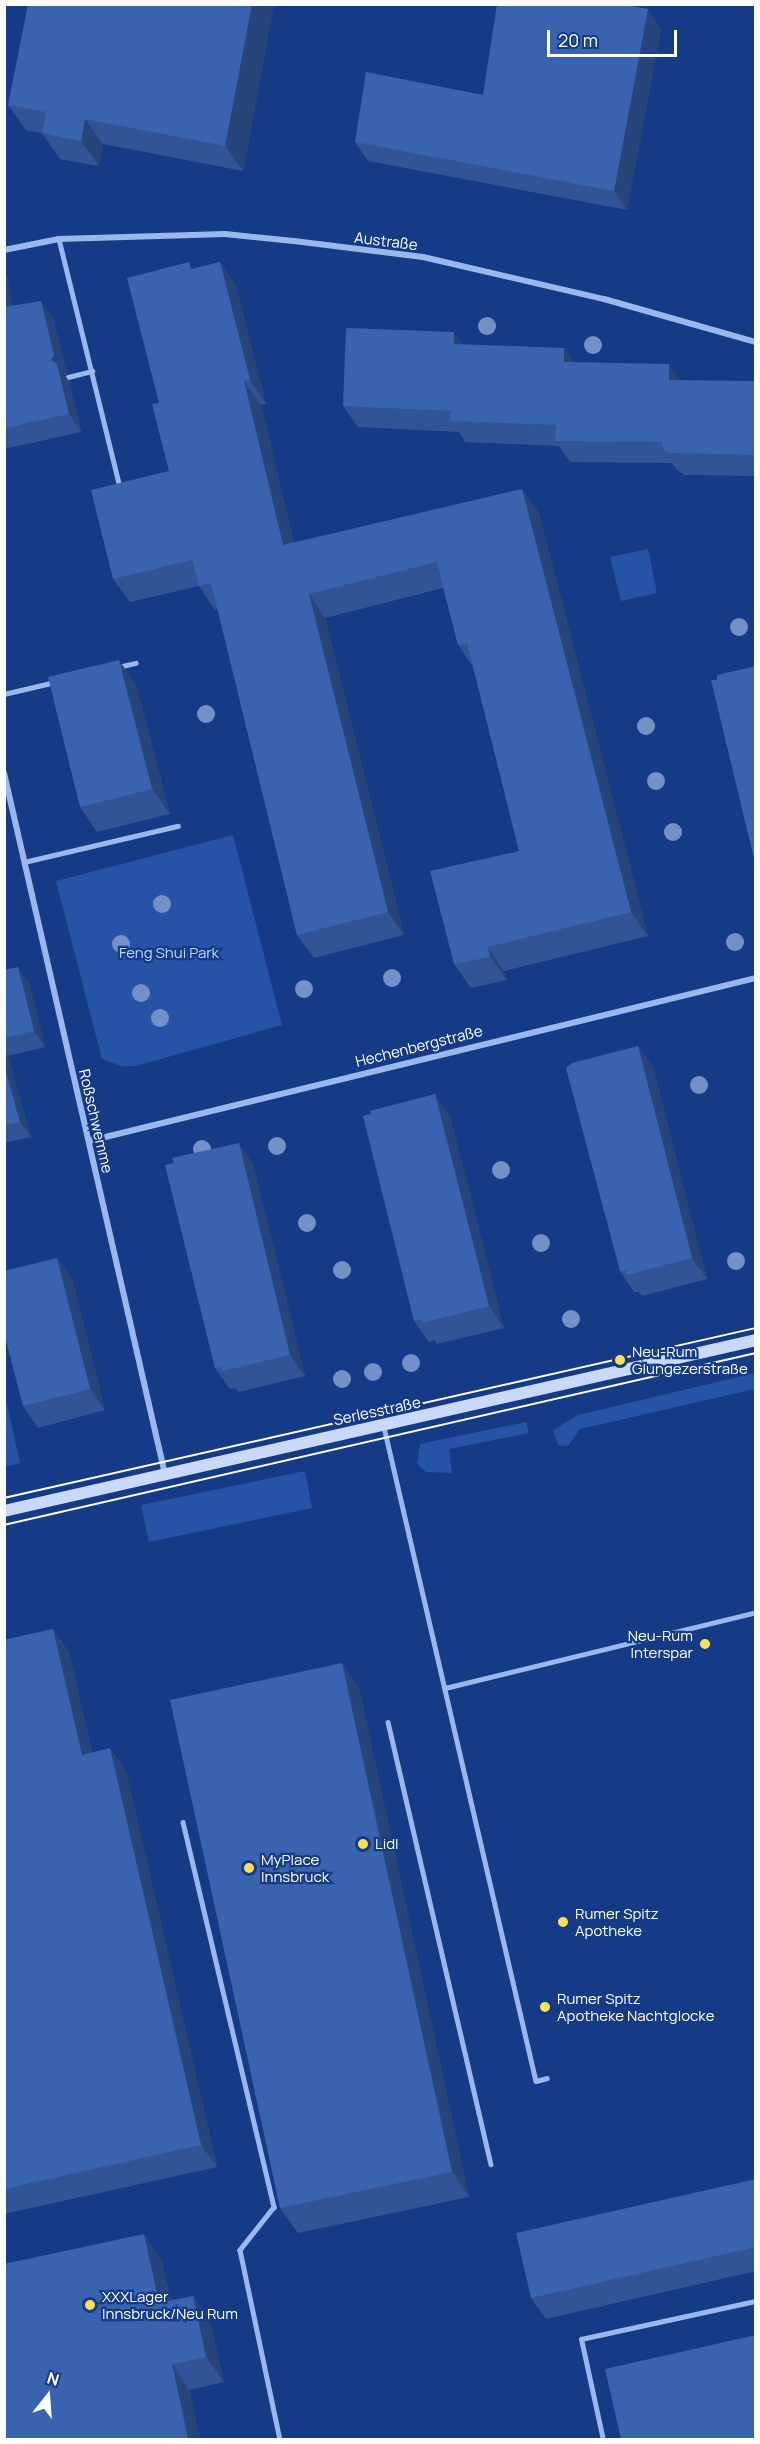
<!DOCTYPE html>
<meta charset="utf-8">
<style>
body{margin:0}
#map{position:relative;width:760px;height:2444px;overflow:hidden;background:#153b87;font-family:Manrope,sans-serif}
div>[style]{position:absolute}
[style*='--x']{left:calc(var(--x)*1px);top:calc(var(--y)*1px);width:calc(var(--w)*1px);rotate:calc(var(--a)*1deg)}
.green>*{inset:0;background:#2753a6}
.lane>*{height:4.5px;margin:-2.25px;padding:0 2.25px;transform-origin:2.25px;border-radius:2.25px;background:#9ab8ee}
.street>*{height:6px;margin:-3px;padding:0 3px;transform-origin:3px;border-radius:3px;background:#9ab8ee}
.secondary>*{height:12px;margin:-6px;padding:0 6px;transform-origin:6px;border-radius:6px;background:#c8d9fa}
.tram>*{height:1.5px;margin:-0.75px;padding:0 0.75px;transform-origin:0.75px;border-radius:0.75px;background:#fff}
.trees>*{width:18px;height:18px;margin:-9px;border-radius:50%;background:#7390c7}
.wall>*{inset:0;background:#315496}
.shaded-wall>*{inset:0;background:#28457a}
.building>*{inset:0;background:#3962af}
.dots>*{width:16px;height:16px;translate:-50% -50%;box-sizing:border-box;border:3px solid #153b87;border-radius:50%}
span{translate:-50% -50%;white-space:nowrap;text-align:center;line-height:1.15;-webkit-text-stroke:4.5px #153b87;paint-order:stroke}
.street-label{font-size:15px;color:#fff}
.park-label{font-size:15px;color:#c0d5fb}
.poi-label{font-size:15px;color:#fff}
.left{translate:0 -50%;text-align:left}
.right{translate:-100% -50%;text-align:right}
.frame{position:absolute;inset:0;border:6px solid #fff;pointer-events:none}
.north{position:absolute;left:18px;top:2366px;width:60px;height:60px;-webkit-text-stroke:4px #153b87;paint-order:stroke;rotate:17deg;font-size:16px;font-weight:700;line-height:24px;text-align:center;color:#fff}
.north::after{content:'';display:block;margin:auto;width:21px;height:27px;background:#fff;clip-path:polygon(50% 0,100% 100%,50% 72%,0 100%)}
.scale{position:absolute;left:547px;top:30px;width:130px;height:27px;box-sizing:border-box;border:3px solid #fff;border-top:0;padding-left:8px;font-size:18px;line-height:21px;white-space:nowrap;color:#fff;-webkit-text-stroke:4px #153b87;paint-order:stroke}
</style>
<div id="map">
<div class="green">
<i style="clip-path:polygon(648px 549px,657px 593px,621px 601px,610px 557px)"></i>
<i style="clip-path:polygon(233px 835px,282px 1025px,136px 1066px,121px 1066px,102px 1059px,56px 881px)"></i>
<i style="clip-path:polygon(755px 1373px,755px 1389px,580px 1429px,568px 1446px,558px 1445px,553px 1430px,578px 1415px)"></i>
<i style="clip-path:polygon(5px 1395px,20px 1463px,5px 1467px,4px 1467px)"></i>
<i style="clip-path:polygon(526px 1422px,529px 1433px,449px 1449px,452px 1473px,426px 1472px,417px 1464px,420px 1444px)"></i>
<i style="clip-path:polygon(305px 1471px,312px 1508px,149px 1542px,141px 1505px)"></i>
</div>
<div class="lane">
<i style="--x:59;--y:239;--w:255;--a:76.2"></i>
<i style="--x:68;--y:377;--w:25;--a:-14"></i>
<i style="--x:118;--y:667;--w:18;--a:-13"></i>
<i style="--x:4;--y:694;--w:52;--a:-13.2"></i>
<i style="--x:24;--y:862;--w:158;--a:-13.2"></i>
<i style="--x:384;--y:1427;--w:671;--a:76.92"></i>
<i style="--x:536;--y:2081;--w:11;--a:-15"></i>
<i style="--x:445;--y:1688;--w:320;--a:-13.7"></i>
<i style="--x:388;--y:1722;--w:454;--a:76.9"></i>
<i style="--x:183;--y:1822;--w:396;--a:76.7"></i>
<i style="--x:274;--y:2207;--w:55;--a:128.3"></i>
<i style="--x:240;--y:2250;--w:194;--a:78.1"></i>
<i style="--x:603;--y:2440;--w:103;--a:-102.3"></i>
<i style="--x:581;--y:2339;--w:179;--a:-12.3"></i>
</div>
<div class="street">
<i style="--x:4;--y:250;--w:56;--a:-11.3"></i>
<i style="--x:59;--y:239;--w:166;--a:-1.7"></i>
<i style="--x:225;--y:234;--w:69;--a:5.8"></i>
<i style="--x:294;--y:241;--w:130;--a:7.1"></i>
<i style="--x:423;--y:257;--w:186;--a:13.1"></i>
<i style="--x:604;--y:299;--w:158;--a:15.8"></i>
<i style="--x:4;--y:773;--w:719;--a:77.07"></i>
<i style="--x:89;--y:1141;--w:687;--a:-13.73"></i>
</div>
<div class="secondary">
<i style="--x:4;--y:1511;--w:771;--a:-12.81"></i>
</div>
<div class="tram">
<i style="--x:4;--y:1498;--w:771;--a:-12.74"></i>
<i style="--x:4;--y:1525;--w:771;--a:-12.88"></i>
</div>
<div class="trees">
<i style="left:487px;top:326px"></i>
<i style="left:593px;top:345px"></i>
<i style="left:739px;top:627px"></i>
<i style="left:206px;top:714px"></i>
<i style="left:646px;top:726px"></i>
<i style="left:656px;top:781px"></i>
<i style="left:673px;top:832px"></i>
<i style="left:162px;top:904px"></i>
<i style="left:735px;top:942px"></i>
<i style="left:121px;top:944px"></i>
<i style="left:392px;top:978px"></i>
<i style="left:304px;top:989px"></i>
<i style="left:141px;top:993px"></i>
<i style="left:160px;top:1018px"></i>
<i style="left:699px;top:1085px"></i>
<i style="left:277px;top:1146px"></i>
<i style="left:202px;top:1149px"></i>
<i style="left:501px;top:1170px"></i>
<i style="left:307px;top:1223px"></i>
<i style="left:541px;top:1243px"></i>
<i style="left:736px;top:1261px"></i>
<i style="left:342px;top:1270px"></i>
<i style="left:571px;top:1319px"></i>
<i style="left:411px;top:1363px"></i>
<i style="left:373px;top:1372px"></i>
<i style="left:342px;top:1379px"></i>
</div>
<div class="wall">
<i style="clip-path:polygon(274px 4px,243px 171px,103px 144px,99px 166px,60px 159px,42px 133px,26px 130px,8px 105px)"></i>
<i style="clip-path:polygon(661px 29px,627px 210px,368px 161px,355px 142px)"></i>
<i style="clip-path:polygon(220px 262px,236px 286px,266px 404px,261px 405px,294px 543px,522px 489px,539px 513px,648px 936px,504px 971px,507px 980px,471px 988px,454px 964px,519px 851px,474px 668px,458px 645px,443px 588px,325px 618px,404px 935px,314px 958px,297px 935px,218px 609px,215px 610px,199px 586px,130px 602px,113px 579px,169px 471px,159px 403px,194px 269px)"></i>
<i style="clip-path:polygon(4px 273px,7px 276px,12px 306px,53px 318px,67px 373px,65px 376px,69px 381px,81px 432px,4px 449px)"></i>
<i style="clip-path:polygon(454px 332px,463px 345px,564px 348px,574px 362px,681px 381px,756px 381px,756px 476px,685px 475px,677px 470px,672px 463px,570px 462px,559px 446px,465px 442px,459px 432px,358px 427px,343px 406px)"></i>
<i style="clip-path:polygon(136px 685px,170px 814px,97px 832px,80px 807px)"></i>
<i style="clip-path:polygon(4px 970px,29px 983px,45px 1047px,8px 1056px,31px 1137px,4px 1143px)"></i>
<i style="clip-path:polygon(638px 1046px,653px 1067px,707px 1279px,642px 1296px,639px 1292px,634px 1292px,620px 1271px)"></i>
<i style="clip-path:polygon(435px 1094px,450px 1116px,504px 1328px,437px 1344px,434px 1340px,429px 1342px,414px 1321px)"></i>
<i style="clip-path:polygon(239px 1143px,253px 1164px,305px 1376px,238px 1392px,235px 1388px,230px 1389px,215px 1368px,174px 1163px)"></i>
<i style="clip-path:polygon(57px 1258px,72px 1279px,105px 1410px,38px 1428px,23px 1406px)"></i>
<i style="clip-path:polygon(53px 1629px,69px 1652px,92px 1753px,110px 1748px,126px 1771px,217px 2167px,4px 2214px,4px 1640px)"></i>
<i style="clip-path:polygon(342px 1663px,359px 1688px,469px 2197px,298px 2233px,280px 2208px)"></i>
<i style="clip-path:polygon(756px 2179px,756px 2271px,546px 2319px,531px 2298px)"></i>
<i style="clip-path:polygon(161px 2259px,171px 2301px,193px 2296px,210px 2321px,224px 2382px,189px 2390px,200px 2439px,4px 2439px)"></i>
</div>
<div class="shaded-wall">
<i style="clip-path:polygon(252px 4px,274px 4px,243px 171px,225px 146px)"></i>
<i style="clip-path:polygon(648px 9px,661px 29px,627px 210px,614px 191px)"></i>
<i style="clip-path:polygon(85px 119px,103px 144px,99px 166px,81px 141px)"></i>
<i style="clip-path:polygon(220px 262px,236px 286px,266px 404px,250px 380px)"></i>
<i style="clip-path:polygon(4px 273px,7px 276px,15px 325px,4px 310px)"></i>
<i style="clip-path:polygon(41px 301px,53px 318px,67px 373px,65px 376px,69px 381px,81px 432px,69px 414px,51px 360px)"></i>
<i style="clip-path:polygon(454px 332px,469px 353px,454px 344px)"></i>
<i style="clip-path:polygon(564px 348px,579px 369px,564px 362px)"></i>
<i style="clip-path:polygon(669px 364px,684px 385px,669px 380px)"></i>
<i style="clip-path:polygon(244px 381px,261px 405px,300px 569px,283px 545px)"></i>
<i style="clip-path:polygon(522px 489px,539px 513px,648px 936px,631px 912px)"></i>
<i style="clip-path:polygon(309px 594px,325px 618px,404px 935px,388px 912px)"></i>
<i style="clip-path:polygon(119px 660px,136px 685px,170px 814px,152px 789px)"></i>
<i style="clip-path:polygon(488px 947px,504px 971px,507px 980px,490px 957px)"></i>
<i style="clip-path:polygon(18px 967px,29px 983px,45px 1047px,34px 1031px)"></i>
<i style="clip-path:polygon(638px 1046px,653px 1067px,707px 1279px,692px 1258px)"></i>
<i style="clip-path:polygon(4px 1051px,8px 1056px,31px 1137px,20px 1122px,4px 1066px)"></i>
<i style="clip-path:polygon(435px 1094px,450px 1116px,504px 1328px,489px 1306px)"></i>
<i style="clip-path:polygon(239px 1143px,253px 1164px,305px 1376px,290px 1355px)"></i>
<i style="clip-path:polygon(57px 1258px,72px 1279px,105px 1410px,90px 1389px)"></i>
<i style="clip-path:polygon(53px 1629px,69px 1652px,97px 1777px,82px 1755px)"></i>
<i style="clip-path:polygon(342px 1663px,359px 1688px,469px 2197px,452px 2172px)"></i>
<i style="clip-path:polygon(110px 1748px,126px 1771px,217px 2167px,201px 2145px)"></i>
<i style="clip-path:polygon(144px 2234px,161px 2259px,176px 2328px,159px 2303px)"></i>
<i style="clip-path:polygon(193px 2296px,210px 2321px,224px 2382px,206px 2357px)"></i>
<i style="clip-path:polygon(172px 2364px,189px 2390px,200px 2439px,188px 2439px)"></i>
</div>
<div class="building">
<i style="clip-path:polygon(28px 4px,252px 4px,225px 146px,85px 119px,81px 141px,42px 133px,46px 112px,8px 105px)"></i>
<i style="clip-path:polygon(497px 4px,621px 4px,648px 9px,614px 191px,355px 142px,366px 72px,483px 95px)"></i>
<i style="clip-path:polygon(189px 262px,191px 269px,220px 262px,250px 380px,244px 381px,283px 545px,522px 489px,631px 912px,488px 947px,490px 957px,454px 964px,430px 871px,519px 851px,467px 643px,458px 645px,437px 562px,309px 594px,388px 912px,297px 935px,211px 583px,199px 586px,192px 560px,113px 579px,91px 490px,169px 471px,152px 404px,159px 403px,127px 278px)"></i>
<i style="clip-path:polygon(41px 301px,54px 355px,51px 360px,57px 364px,69px 414px,4px 428px,4px 307px)"></i>
<i style="clip-path:polygon(346px 328px,454px 332px,454px 344px,564px 348px,564px 362px,669px 364px,669px 380px,756px 381px,756px 455px,670px 453px,663px 449px,662px 442px,555px 441px,556px 425px,450px 421px,451px 411px,343px 406px)"></i>
<i style="clip-path:polygon(119px 660px,152px 789px,80px 807px,48px 677px)"></i>
<i style="clip-path:polygon(756px 666px,756px 867px,711px 680px,717px 680px,717px 675px)"></i>
<i style="clip-path:polygon(18px 967px,34px 1031px,4px 1038px,4px 970px)"></i>
<i style="clip-path:polygon(638px 1046px,692px 1258px,627px 1275px,626px 1270px,620px 1271px,566px 1068px,572px 1063px)"></i>
<i style="clip-path:polygon(4px 1066px,20px 1122px,4px 1125px)"></i>
<i style="clip-path:polygon(435px 1094px,489px 1306px,422px 1323px,421px 1319px,414px 1321px,363px 1116px,371px 1114px,370px 1111px)"></i>
<i style="clip-path:polygon(239px 1143px,290px 1355px,223px 1371px,221px 1367px,215px 1368px,165px 1165px,174px 1163px,172px 1158px)"></i>
<i style="clip-path:polygon(57px 1258px,90px 1389px,23px 1406px,4px 1333px,4px 1271px)"></i>
<i style="clip-path:polygon(53px 1629px,82px 1755px,110px 1748px,201px 2145px,4px 2189px,4px 1640px)"></i>
<i style="clip-path:polygon(342px 1663px,452px 2172px,280px 2208px,170px 1700px)"></i>
<i style="clip-path:polygon(756px 2179px,756px 2247px,531px 2298px,516px 2233px)"></i>
<i style="clip-path:polygon(144px 2234px,159px 2303px,193px 2296px,206px 2357px,172px 2364px,188px 2439px,4px 2439px,4px 2264px)"></i>
<i style="clip-path:polygon(756px 2335px,756px 2439px,621px 2439px,605px 2369px)"></i>
</div>
<div class="dots">
<i style="left:620px;top:1360px;background:#ffdf58"></i>
<i style="left:705px;top:1644px;background:#ffdf58"></i>
<i style="left:363px;top:1844px;background:#ffdf58"></i>
<i style="left:249px;top:1868px;background:#ffdf58"></i>
<i style="left:563px;top:1922px;background:#ffdf58"></i>
<i style="left:545px;top:2007px;background:#ffdf58"></i>
<i style="left:90px;top:2305px;background:#ffdf58"></i>
</div>
<div class="street-label">
<span style="left:386px;top:241px;rotate:7deg">Austraße</span>
<span style="left:419px;top:1046px;rotate:-14deg">Hechenbergstraße</span>
<span style="left:96px;top:1121px;rotate:77deg">Roßschwemme</span>
<span style="left:377px;top:1411px;rotate:-12deg">Serlesstraße</span>
</div>
<div class="park-label">
<span style="left:169px;top:953px">Feng Shui Park</span>
</div>
<div class="poi-label">
<span class="left" style="left:632px;top:1360px">Neu-Rum<br>Glungezerstraße</span>
<span class="right" style="left:693px;top:1644px">Neu-Rum<br>Interspar</span>
<span class="left" style="left:375px;top:1844px">Lidl</span>
<span class="left" style="left:261px;top:1868px">MyPlace<br>Innsbruck</span>
<span class="left" style="left:575px;top:1922px">Rumer Spitz<br>Apotheke</span>
<span class="left" style="left:557px;top:2007px">Rumer Spitz<br>Apotheke Nachtglocke</span>
<span class="left" style="left:102px;top:2305px">XXXLager<br>Innsbruck/Neu Rum</span>
</div>
<div class="frame"></div>
<div class="north">N</div>
<div class="scale">20 m</div>
</div>
